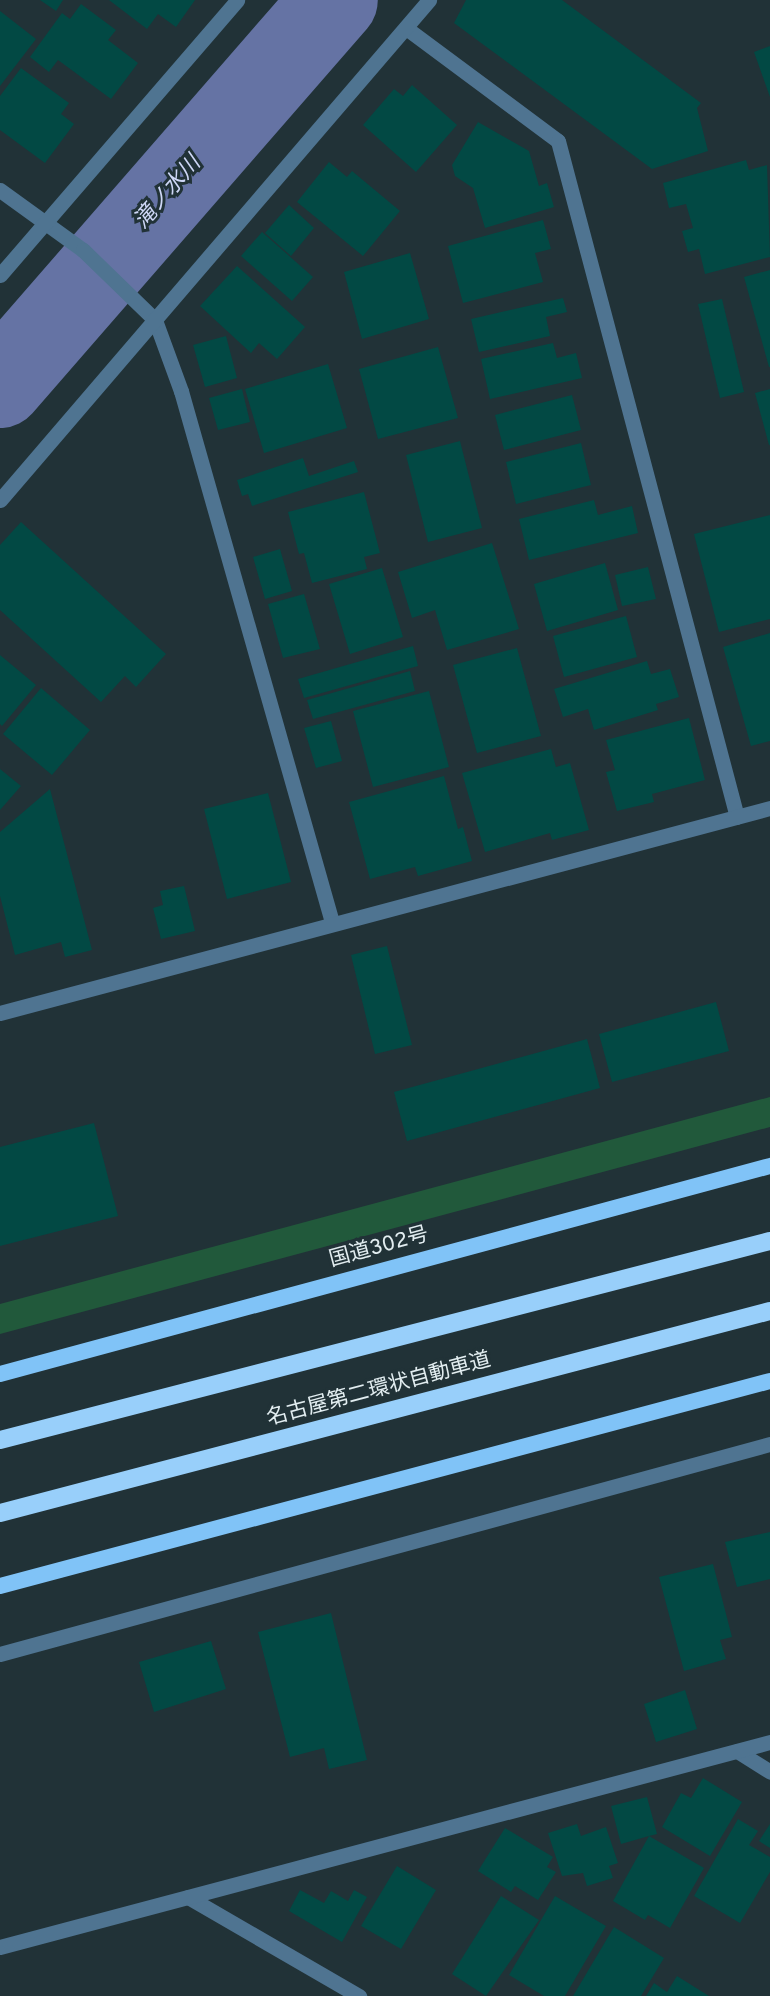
<!DOCTYPE html>
<meta charset="utf-8">
<style>
body{margin:0}
#map{position:relative;width:770px;height:1996px;overflow:hidden;background:#213237;font-family:Overpass,"Noto Sans JP",sans-serif}
div>[style]{position:absolute}
[style*='--x']{left:calc(var(--x)*1px);top:calc(var(--y)*1px);width:calc(var(--w)*1px);rotate:calc(var(--a)*1deg)}
.green>*{inset:0;background:#21593b}
.river>*{height:86px;margin:-43px;padding:0 43px;transform-origin:43px;border-radius:43px;background:#6573a4}
.building>*{inset:0;background:#024944}
.minor>*{height:15px;margin:-7.5px;padding:0 7.5px;transform-origin:7.5px;border-radius:7.5px;background:#4f7491}
.trunk>*{height:16px;margin:-8px;padding:0 8px;transform-origin:8px;border-radius:8px;background:#80c3f7}
.motorway>*{height:18px;margin:-9px;padding:0 9px;transform-origin:9px;border-radius:9px;background:#98cffa}
span{translate:-50% -50%;white-space:nowrap;text-align:center;line-height:1.15;-webkit-text-stroke:6px #213237;paint-order:stroke}
.street-label{font-size:21px;color:#e2edf0}
.water-label{font-size:22px;color:#ced7f6;font-style:italic}
</style>
<div id="map">
<div class="green">
<i style="clip-path:polygon(770px 1097px,770px 1127px,0 1334px,0 1304px)"></i>
</div>
<div class="river">
<i style="--x:0;--y:385;--w:510;--a:-48.97"></i>
</div>
<div class="building">
<i style="clip-path:polygon(40px 0,63px 0,56px 11px)"></i>
<i style="clip-path:polygon(109px 0,195px 0,176px 27px,158px 14px,147px 29px)"></i>
<i style="clip-path:polygon(466px 0,562px 0,701px 103px,697px 108px,708px 151px,652px 169px,454px 23px)"></i>
<i style="clip-path:polygon(81px 4px,116px 30px,108px 40px,138px 63px,111px 99px,58px 60px,49px 72px,30px 57px,62px 13px,70px 19px)"></i>
<i style="clip-path:polygon(0 11px,36px 39px,0 86px)"></i>
<i style="clip-path:polygon(770px 46px,770px 97px,754px 52px)"></i>
<i style="clip-path:polygon(21px 68px,69px 103px,61px 114px,74px 124px,45px 163px,0 130px,0 96px)"></i>
<i style="clip-path:polygon(412px 85px,457px 125px,416px 172px,363px 125px,394px 89px,403px 96px)"></i>
<i style="clip-path:polygon(478px 122px,529px 151px,539px 186px,547px 183px,554px 207px,485px 228px,473px 188px,455px 176px,452px 165px)"></i>
<i style="clip-path:polygon(746px 160px,749px 170px,767px 165px,770px 257px,705px 274px,699px 249px,688px 252px,682px 231px,693px 228px,686px 204px,669px 208px,663px 183px)"></i>
<i style="clip-path:polygon(329px 162px,347px 177px,352px 171px,400px 211px,363px 256px,297px 202px)"></i>
<i style="clip-path:polygon(289px 205px,314px 228px,291px 256px,265px 233px)"></i>
<i style="clip-path:polygon(543px 220px,551px 249px,535px 253px,543px 282px,463px 303px,448px 246px)"></i>
<i style="clip-path:polygon(262px 232px,313px 277px,292px 301px,241px 256px)"></i>
<i style="clip-path:polygon(410px 253px,429px 319px,362px 339px,344px 272px)"></i>
<i style="clip-path:polygon(237px 266px,305px 327px,277px 359px,259px 343px,251px 353px,200px 306px)"></i>
<i style="clip-path:polygon(770px 270px,770px 367px,769px 367px,744px 277px)"></i>
<i style="clip-path:polygon(563px 298px,567px 312px,546px 317px,550px 336px,479px 352px,471px 319px)"></i>
<i style="clip-path:polygon(722px 299px,744px 392px,720px 398px,698px 304px)"></i>
<i style="clip-path:polygon(226px 336px,237px 378px,205px 387px,193px 345px)"></i>
<i style="clip-path:polygon(553px 343px,557px 358px,576px 353px,582px 378px,490px 399px,481px 359px)"></i>
<i style="clip-path:polygon(438px 347px,458px 418px,378px 439px,359px 369px)"></i>
<i style="clip-path:polygon(328px 364px,347px 428px,264px 453px,245px 389px)"></i>
<i style="clip-path:polygon(242px 389px,250px 422px,218px 430px,209px 398px)"></i>
<i style="clip-path:polygon(770px 389px,770px 445px,769px 445px,755px 393px)"></i>
<i style="clip-path:polygon(572px 395px,581px 430px,504px 450px,495px 415px)"></i>
<i style="clip-path:polygon(460px 441px,482px 528px,428px 542px,406px 455px)"></i>
<i style="clip-path:polygon(581px 443px,591px 485px,516px 504px,506px 462px)"></i>
<i style="clip-path:polygon(303px 458px,309px 476px,354px 461px,358px 472px,252px 506px,248px 494px,242px 496px,237px 480px)"></i>
<i style="clip-path:polygon(364px 492px,380px 553px,364px 557px,367px 569px,312px 583px,304px 553px,299px 554px,288px 512px)"></i>
<i style="clip-path:polygon(594px 500px,598px 515px,632px 506px,638px 533px,529px 560px,519px 519px)"></i>
<i style="clip-path:polygon(770px 515px,770px 619px,719px 632px,694px 534px)"></i>
<i style="clip-path:polygon(21px 522px,166px 654px,136px 687px,125px 676px,101px 702px,0 610px,0 545px)"></i>
<i style="clip-path:polygon(492px 543px,519px 629px,447px 650px,435px 610px,412px 618px,398px 572px)"></i>
<i style="clip-path:polygon(280px 549px,292px 591px,265px 599px,253px 557px)"></i>
<i style="clip-path:polygon(605px 563px,618px 610px,547px 631px,534px 584px)"></i>
<i style="clip-path:polygon(648px 567px,656px 599px,622px 606px,615px 575px)"></i>
<i style="clip-path:polygon(382px 568px,403px 637px,350px 654px,329px 584px)"></i>
<i style="clip-path:polygon(304px 594px,320px 649px,283px 658px,268px 604px)"></i>
<i style="clip-path:polygon(626px 616px,637px 657px,564px 677px,553px 636px)"></i>
<i style="clip-path:polygon(770px 633px,770px 741px,751px 746px,723px 647px)"></i>
<i style="clip-path:polygon(413px 646px,418px 666px,304px 698px,298px 679px)"></i>
<i style="clip-path:polygon(517px 648px,541px 736px,477px 753px,453px 665px)"></i>
<i style="clip-path:polygon(0 655px,36px 685px,2px 726px,0 724px)"></i>
<i style="clip-path:polygon(647px 661px,651px 674px,670px 669px,679px 697px,656px 704px,658px 710px,594px 730px,588px 709px,563px 717px,554px 689px)"></i>
<i style="clip-path:polygon(410px 671px,415px 691px,313px 719px,307px 700px)"></i>
<i style="clip-path:polygon(41px 688px,90px 730px,52px 775px,3px 734px)"></i>
<i style="clip-path:polygon(429px 691px,449px 767px,373px 787px,353px 711px)"></i>
<i style="clip-path:polygon(689px 718px,705px 780px,652px 794px,654px 802px,617px 811px,606px 772px,615px 770px,606px 740px)"></i>
<i style="clip-path:polygon(331px 721px,342px 761px,316px 768px,304px 728px)"></i>
<i style="clip-path:polygon(551px 749px,556px 767px,570px 763px,589px 830px,552px 840px,550px 833px,485px 852px,462px 773px)"></i>
<i style="clip-path:polygon(0 769px,21px 786px,0 810px)"></i>
<i style="clip-path:polygon(444px 776px,458px 829px,463px 827px,472px 861px,418px 876px,415px 867px,370px 879px,349px 802px)"></i>
<i style="clip-path:polygon(50px 789px,92px 950px,65px 957px,61px 942px,15px 955px,0 896px,0 832px)"></i>
<i style="clip-path:polygon(268px 793px,291px 882px,227px 899px,204px 809px)"></i>
<i style="clip-path:polygon(184px 886px,195px 931px,161px 939px,153px 908px,163px 905px,160px 891px)"></i>
<i style="clip-path:polygon(387px 946px,412px 1045px,375px 1054px,351px 955px)"></i>
<i style="clip-path:polygon(716px 1002px,729px 1051px,612px 1082px,599px 1034px)"></i>
<i style="clip-path:polygon(587px 1039px,600px 1088px,407px 1141px,394px 1092px)"></i>
<i style="clip-path:polygon(94px 1123px,118px 1216px,0 1246px,0 1147px)"></i>
<i style="clip-path:polygon(770px 1532px,770px 1579px,737px 1587px,725px 1542px)"></i>
<i style="clip-path:polygon(713px 1564px,732px 1637px,720px 1640px,726px 1659px,684px 1671px,659px 1577px)"></i>
<i style="clip-path:polygon(331px 1613px,367px 1760px,329px 1769px,324px 1748px,290px 1757px,258px 1632px)"></i>
<i style="clip-path:polygon(211px 1641px,226px 1689px,154px 1712px,139px 1662px)"></i>
<i style="clip-path:polygon(685px 1690px,697px 1729px,656px 1742px,644px 1704px)"></i>
<i style="clip-path:polygon(703px 1778px,742px 1802px,710px 1856px,662px 1827px,681px 1793px,691px 1798px)"></i>
<i style="clip-path:polygon(647px 1797px,657px 1834px,649px 1836px,704px 1868px,670px 1928px,648px 1915px,645px 1920px,613px 1901px,649px 1836px,621px 1844px,611px 1806px)"></i>
<i style="clip-path:polygon(738px 1819px,758px 1831px,749px 1845px,770px 1857px,770px 1872px,740px 1923px,694px 1896px)"></i>
<i style="clip-path:polygon(577px 1824px,581px 1836px,606px 1827px,618px 1863px,609px 1866px,613px 1878px,587px 1886px,583px 1873px,562px 1876px,548px 1833px)"></i>
<i style="clip-path:polygon(770px 1824px,770px 1848px,759px 1841px)"></i>
<i style="clip-path:polygon(505px 1828px,553px 1857px,547px 1867px,556px 1872px,538px 1900px,515px 1886px,511px 1892px,478px 1871px)"></i>
<i style="clip-path:polygon(397px 1866px,436px 1890px,401px 1949px,361px 1926px)"></i>
<i style="clip-path:polygon(300px 1890px,324px 1903px,331px 1891px,348px 1901px,354px 1890px,367px 1897px,342px 1942px,289px 1911px)"></i>
<i style="clip-path:polygon(501px 1896px,539px 1920px,486px 1996px,452px 1974px)"></i>
<i style="clip-path:polygon(555px 1896px,606px 1926px,565px 1996px,544px 1996px,509px 1975px)"></i>
<i style="clip-path:polygon(614px 1927px,664px 1958px,641px 1996px,573px 1996px)"></i>
<i style="clip-path:polygon(677px 1976px,709px 1996px,646px 1996px,654px 1983px,667px 1992px)"></i>
</div>
<div class="minor">
<i style="--x:406;--y:28;--w:189;--a:36.6"></i>
<i style="--x:558;--y:141;--w:699;--a:75.17"></i>
<i style="--x:0;--y:190;--w:102;--a:35.9"></i>
<i style="--x:83;--y:250;--w:100;--a:44.2"></i>
<i style="--x:155;--y:320;--w:76;--a:69.9"></i>
<i style="--x:181;--y:391;--w:552;--a:74.13"></i>
<i style="--x:0;--y:275;--w:363;--a:-49.2"></i>
<i style="--x:0;--y:500;--w:659;--a:-49.37"></i>
<i style="--x:0;--y:1013;--w:797;--a:-14.91"></i>
<i style="--x:0;--y:1654;--w:798;--a:-15.26"></i>
<i style="--x:737;--y:1751;--w:39;--a:32"></i>
<i style="--x:188;--y:1897;--w:198;--a:30.1"></i>
<i style="--x:0;--y:1947;--w:797;--a:-14.91"></i>
</div>
<div class="trunk">
<i style="--x:0;--y:1374;--w:798;--a:-15.12"></i>
<i style="--x:0;--y:1586;--w:797;--a:-14.91"></i>
</div>
<div class="motorway">
<i style="--x:0;--y:1440;--w:795;--a:-14.49"></i>
<i style="--x:0;--y:1513;--w:796;--a:-14.7"></i>
</div>
<div class="street-label">
<span style="left:379px;top:1248px;rotate:-15deg">国道302号</span>
<span style="left:379px;top:1390px;rotate:-15deg">名古屋第二環状自動車道</span>
</div>
<div class="water-label">
<span style="left:168px;top:193px;rotate:-49deg">滝ノ水川</span>
</div>
</div>
